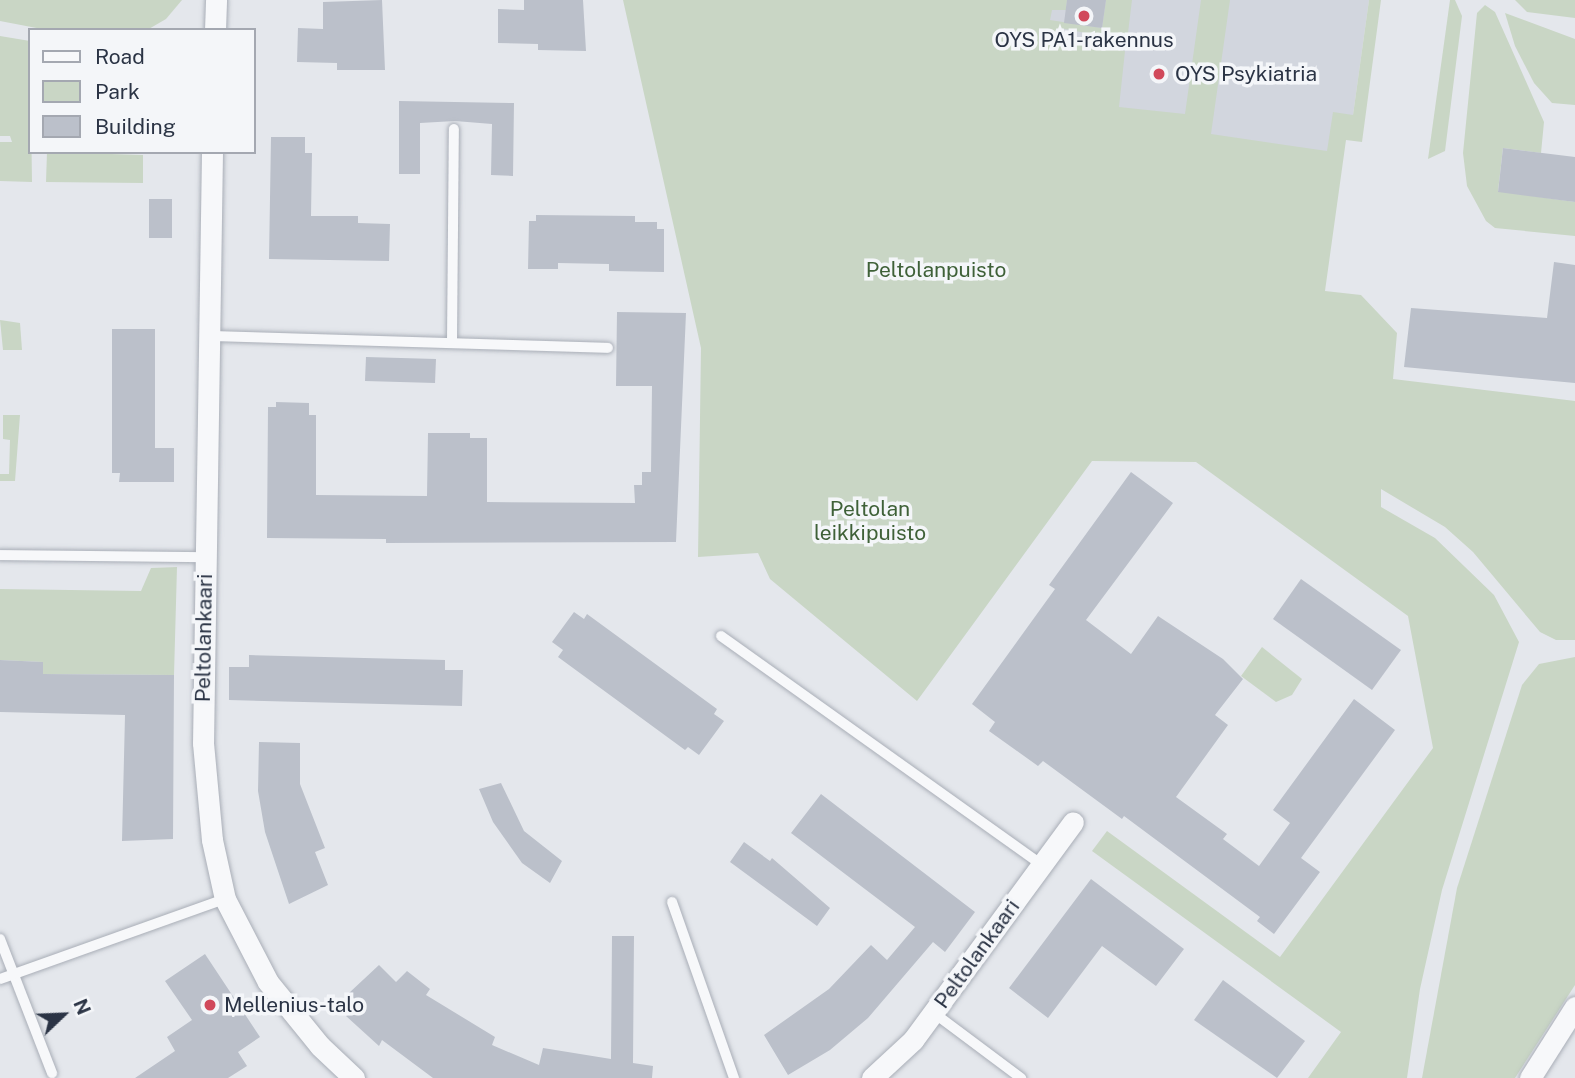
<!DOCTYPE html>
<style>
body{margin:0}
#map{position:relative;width:1575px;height:1078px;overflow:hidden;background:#e4e7ec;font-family:"Public Sans",sans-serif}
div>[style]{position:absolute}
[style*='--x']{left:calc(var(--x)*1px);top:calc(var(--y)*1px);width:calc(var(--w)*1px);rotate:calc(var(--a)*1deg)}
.built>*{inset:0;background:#d2d6de}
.green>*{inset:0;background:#c9d6c5}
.building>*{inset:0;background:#bbc0ca}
.roads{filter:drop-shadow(0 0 2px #a9aeb7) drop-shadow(0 0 2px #a9aeb7)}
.lane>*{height:10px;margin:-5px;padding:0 5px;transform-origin:5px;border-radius:5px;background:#f7f8fa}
.street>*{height:21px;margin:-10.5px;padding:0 10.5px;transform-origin:10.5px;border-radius:10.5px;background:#f7f8fa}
.dots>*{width:19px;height:19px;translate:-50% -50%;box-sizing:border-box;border:4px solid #f4f6f9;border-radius:50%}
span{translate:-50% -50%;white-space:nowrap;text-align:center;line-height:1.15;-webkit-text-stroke:7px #f4f6f9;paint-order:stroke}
.poi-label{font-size:21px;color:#2b3445}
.left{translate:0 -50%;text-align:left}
.park-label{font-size:21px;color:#3f6138}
.street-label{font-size:21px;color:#2b3445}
.legend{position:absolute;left:28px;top:28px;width:228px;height:126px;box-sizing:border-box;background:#f4f6f9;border:2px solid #a4a8b1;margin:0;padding:9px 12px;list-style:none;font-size:21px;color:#2b3445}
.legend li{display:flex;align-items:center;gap:14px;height:35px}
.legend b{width:35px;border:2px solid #a4a8b1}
.north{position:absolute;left:28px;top:980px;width:70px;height:70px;-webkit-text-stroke:5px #f4f6f9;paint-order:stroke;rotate:67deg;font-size:19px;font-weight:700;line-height:28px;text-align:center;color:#2b3445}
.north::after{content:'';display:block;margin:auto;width:24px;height:32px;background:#2b3445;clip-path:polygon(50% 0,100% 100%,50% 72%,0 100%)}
</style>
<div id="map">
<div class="built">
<i style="clip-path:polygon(897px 0,1369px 0,1353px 115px,1325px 161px,1026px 119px)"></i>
</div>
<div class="green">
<i style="clip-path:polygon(0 0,182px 0,166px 19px,147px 30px,47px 30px,0 21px)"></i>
<i style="clip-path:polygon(623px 0,1067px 0,1066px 10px,1052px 10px,1050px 20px,1102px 28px,1106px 0,1132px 0,1127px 41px,1060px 28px,1060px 37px,1125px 51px,1119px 107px,1185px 114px,1201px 0,1230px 0,1211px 134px,1327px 151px,1333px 112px,1353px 115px,1369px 0,1381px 0,1362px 142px,1346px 140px,1325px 291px,1361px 295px,1397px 333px,1393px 379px,1575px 401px,1575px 640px,1556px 640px,1540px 632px,1473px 552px,1445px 527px,1381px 489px,1381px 507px,1435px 538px,1494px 595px,1519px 642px,1442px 890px,1420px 989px,1407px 1078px,1308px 1078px,1341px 1032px,1092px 851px,1107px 831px,1280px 957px,1433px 748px,1408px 616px,1196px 462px,1092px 461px,917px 701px,770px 579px,758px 553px,698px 557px,701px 348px)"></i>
<i style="clip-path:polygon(1450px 0,1455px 0,1462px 16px,1445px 151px,1428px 159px)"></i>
<i style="clip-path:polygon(1515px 0,1575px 0,1575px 18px,1527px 12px)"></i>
<i style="clip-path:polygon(1485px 5px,1495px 12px,1544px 122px,1541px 153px,1503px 148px,1498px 191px,1575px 202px,1575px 236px,1495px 228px,1486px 221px,1467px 186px,1463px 153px,1477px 13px)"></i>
<i style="clip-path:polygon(1505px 13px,1575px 39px,1575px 105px,1552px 103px,1534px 83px,1515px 46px)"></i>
<i style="clip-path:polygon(0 36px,30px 41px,32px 182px,0 181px,0 142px,12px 142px,10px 136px,0 136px)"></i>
<i style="clip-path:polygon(47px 152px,143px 155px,143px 183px,46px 182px)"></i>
<i style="clip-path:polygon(0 320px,20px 323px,22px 350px,3px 350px)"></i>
<i style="clip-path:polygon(3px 415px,20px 415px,15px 481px,0 481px,0 474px,9px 474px,10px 440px,3px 439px)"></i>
<i style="clip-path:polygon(177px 567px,174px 675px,43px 674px,43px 662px,0 660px,0 589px,141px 591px,151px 568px)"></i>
<i style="clip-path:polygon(1262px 647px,1302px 679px,1292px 695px,1276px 702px,1241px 676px)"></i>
<i style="clip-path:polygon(1575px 657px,1575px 985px,1515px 1078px,1422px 1078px,1457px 888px,1522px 685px,1539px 664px)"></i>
</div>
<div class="building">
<i style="clip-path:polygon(382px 0,385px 70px,337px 70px,337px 63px,297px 62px,298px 28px,323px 29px,323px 2px)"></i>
<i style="clip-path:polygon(524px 0,583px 0,586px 51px,538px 50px,538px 44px,498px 43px,498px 9px,524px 10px)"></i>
<i style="clip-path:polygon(1067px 0,1106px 0,1102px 28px,1064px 23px)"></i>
<i style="clip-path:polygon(399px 101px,514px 103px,513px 176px,491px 175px,492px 124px,455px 121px,420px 123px,420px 174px,399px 174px)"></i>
<i style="clip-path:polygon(271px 137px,305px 137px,305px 153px,312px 153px,311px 216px,358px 216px,358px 223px,390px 224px,389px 261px,269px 259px)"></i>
<i style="clip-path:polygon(1503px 148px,1575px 157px,1575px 202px,1498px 192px)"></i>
<i style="clip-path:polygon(149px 199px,172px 199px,172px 238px,149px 238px)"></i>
<i style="clip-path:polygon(536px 215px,635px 216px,635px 222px,657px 222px,657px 229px,664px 229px,664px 272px,609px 271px,609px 264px,558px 263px,558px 269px,528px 269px,529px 221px,536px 221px)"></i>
<i style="clip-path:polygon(1554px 262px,1575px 265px,1575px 383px,1404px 367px,1411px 308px,1547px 318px)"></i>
<i style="clip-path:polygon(617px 312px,686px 313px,676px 542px,386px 543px,386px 539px,267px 538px,268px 407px,276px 407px,276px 402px,309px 403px,309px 415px,316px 415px,316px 495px,427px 496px,428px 433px,470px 433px,470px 438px,487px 438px,487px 502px,635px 503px,634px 485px,642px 485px,642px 472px,651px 472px,652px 386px,616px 386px)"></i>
<i style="clip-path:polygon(112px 329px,155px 329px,155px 448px,174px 448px,174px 482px,119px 482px,120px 473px,112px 473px)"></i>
<i style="clip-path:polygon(366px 357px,436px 359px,435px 383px,365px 381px)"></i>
<i style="clip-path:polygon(1131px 472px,1173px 503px,1086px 620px,1131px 654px,1158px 616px,1223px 659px,1243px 679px,1215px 715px,1228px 725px,1176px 797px,1227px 834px,1223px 839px,1259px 866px,1290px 823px,1273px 810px,1354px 699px,1395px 730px,1301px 858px,1320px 872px,1274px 934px,1257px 921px,1260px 917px,1124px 816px,1122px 819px,1043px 761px,1038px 766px,989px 731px,995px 722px,972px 704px,1055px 589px,1049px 585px)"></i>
<i style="clip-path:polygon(1301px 579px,1401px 650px,1372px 690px,1273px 619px)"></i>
<i style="clip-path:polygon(574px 612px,584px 619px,587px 614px,717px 709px,714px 714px,724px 721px,699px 755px,688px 747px,685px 750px,558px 657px,563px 650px,552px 642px)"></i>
<i style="clip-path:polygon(249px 655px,445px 660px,445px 670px,463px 670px,462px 706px,229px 700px,229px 667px,249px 667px)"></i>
<i style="clip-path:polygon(0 660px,43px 662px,43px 674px,174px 675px,173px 839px,122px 841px,125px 715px,0 712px)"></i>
<i style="clip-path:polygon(259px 742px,300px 743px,300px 784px,325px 848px,315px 852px,328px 885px,289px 904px,265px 832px,258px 791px)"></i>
<i style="clip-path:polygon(501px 783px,524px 831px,562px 861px,550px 883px,522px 863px,493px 822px,479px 789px)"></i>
<i style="clip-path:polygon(821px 794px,975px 912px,945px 952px,933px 942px,868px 1018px,830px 1050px,788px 1075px,764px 1035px,829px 989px,871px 945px,887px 960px,915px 927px,791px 833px)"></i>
<i style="clip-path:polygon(744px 842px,770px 861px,772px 858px,830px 908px,817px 926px,730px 862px)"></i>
<i style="clip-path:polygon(1091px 879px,1184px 949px,1156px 986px,1102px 946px,1048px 1018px,1009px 988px)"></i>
<i style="clip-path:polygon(612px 936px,634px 936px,633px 1063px,653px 1066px,652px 1078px,433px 1078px,382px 1040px,379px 1046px,346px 1016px,359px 1004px,349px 993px,379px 965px,396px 982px,407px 971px,430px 989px,426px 995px,495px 1037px,492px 1045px,539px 1065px,543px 1048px,611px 1059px)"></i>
<i style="clip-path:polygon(205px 954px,260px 1037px,238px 1052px,247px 1066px,228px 1078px,135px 1078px,175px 1051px,167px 1037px,192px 1020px,165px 981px)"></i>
<i style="clip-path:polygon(1223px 980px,1305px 1041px,1277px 1078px,1194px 1020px)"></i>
</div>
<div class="roads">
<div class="lane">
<i style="--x:209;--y:336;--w:399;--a:1.7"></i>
<i style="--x:452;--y:343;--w:214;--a:-89.5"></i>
<i style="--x:0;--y:555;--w:205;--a:0.6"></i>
<i style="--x:721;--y:636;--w:396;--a:35.5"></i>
<i style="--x:672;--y:902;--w:187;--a:70.6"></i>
<i style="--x:0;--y:939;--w:144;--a:68.8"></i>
<i style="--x:0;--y:979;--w:239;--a:-19.6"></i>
<i style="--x:934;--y:1013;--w:109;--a:36.8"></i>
</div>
<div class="street">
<i style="--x:215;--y:30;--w:30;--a:-88"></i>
<i style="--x:212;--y:152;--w:591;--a:90.87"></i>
<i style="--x:203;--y:743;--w:97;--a:84.7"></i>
<i style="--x:212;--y:840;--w:60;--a:77.6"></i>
<i style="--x:225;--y:899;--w:93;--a:62.6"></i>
<i style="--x:268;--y:982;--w:82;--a:50.9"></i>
<i style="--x:320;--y:1046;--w:47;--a:43.3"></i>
<i style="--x:872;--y:1078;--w:56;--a:-42.8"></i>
<i style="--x:913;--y:1040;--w:270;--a:-53.7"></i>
<i style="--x:1530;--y:1078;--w:84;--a:-57.6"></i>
</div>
</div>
<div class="dots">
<i style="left:1084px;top:16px;background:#d1495b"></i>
<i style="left:1159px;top:74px;background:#d1495b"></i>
<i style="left:210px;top:1005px;background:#d1495b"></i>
</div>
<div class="poi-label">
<span style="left:1084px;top:40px">OYS PA1-rakennus</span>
<span class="left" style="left:1175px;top:74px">OYS Psykiatria</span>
<span class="left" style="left:224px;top:1005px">Mellenius-talo</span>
</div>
<div class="park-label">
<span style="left:936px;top:270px">Peltolanpuisto</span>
<span style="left:870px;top:521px">Peltolan<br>leikkipuisto</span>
</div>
<div class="street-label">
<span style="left:204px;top:638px;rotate:-89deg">Peltolankaari</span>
<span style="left:977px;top:954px;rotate:-54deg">Peltolankaari</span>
</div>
<ul class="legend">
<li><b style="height:9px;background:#f7f8fa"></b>Road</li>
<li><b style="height:19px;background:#c9d6c5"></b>Park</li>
<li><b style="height:19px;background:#bbc0ca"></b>Building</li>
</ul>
<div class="north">N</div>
</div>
